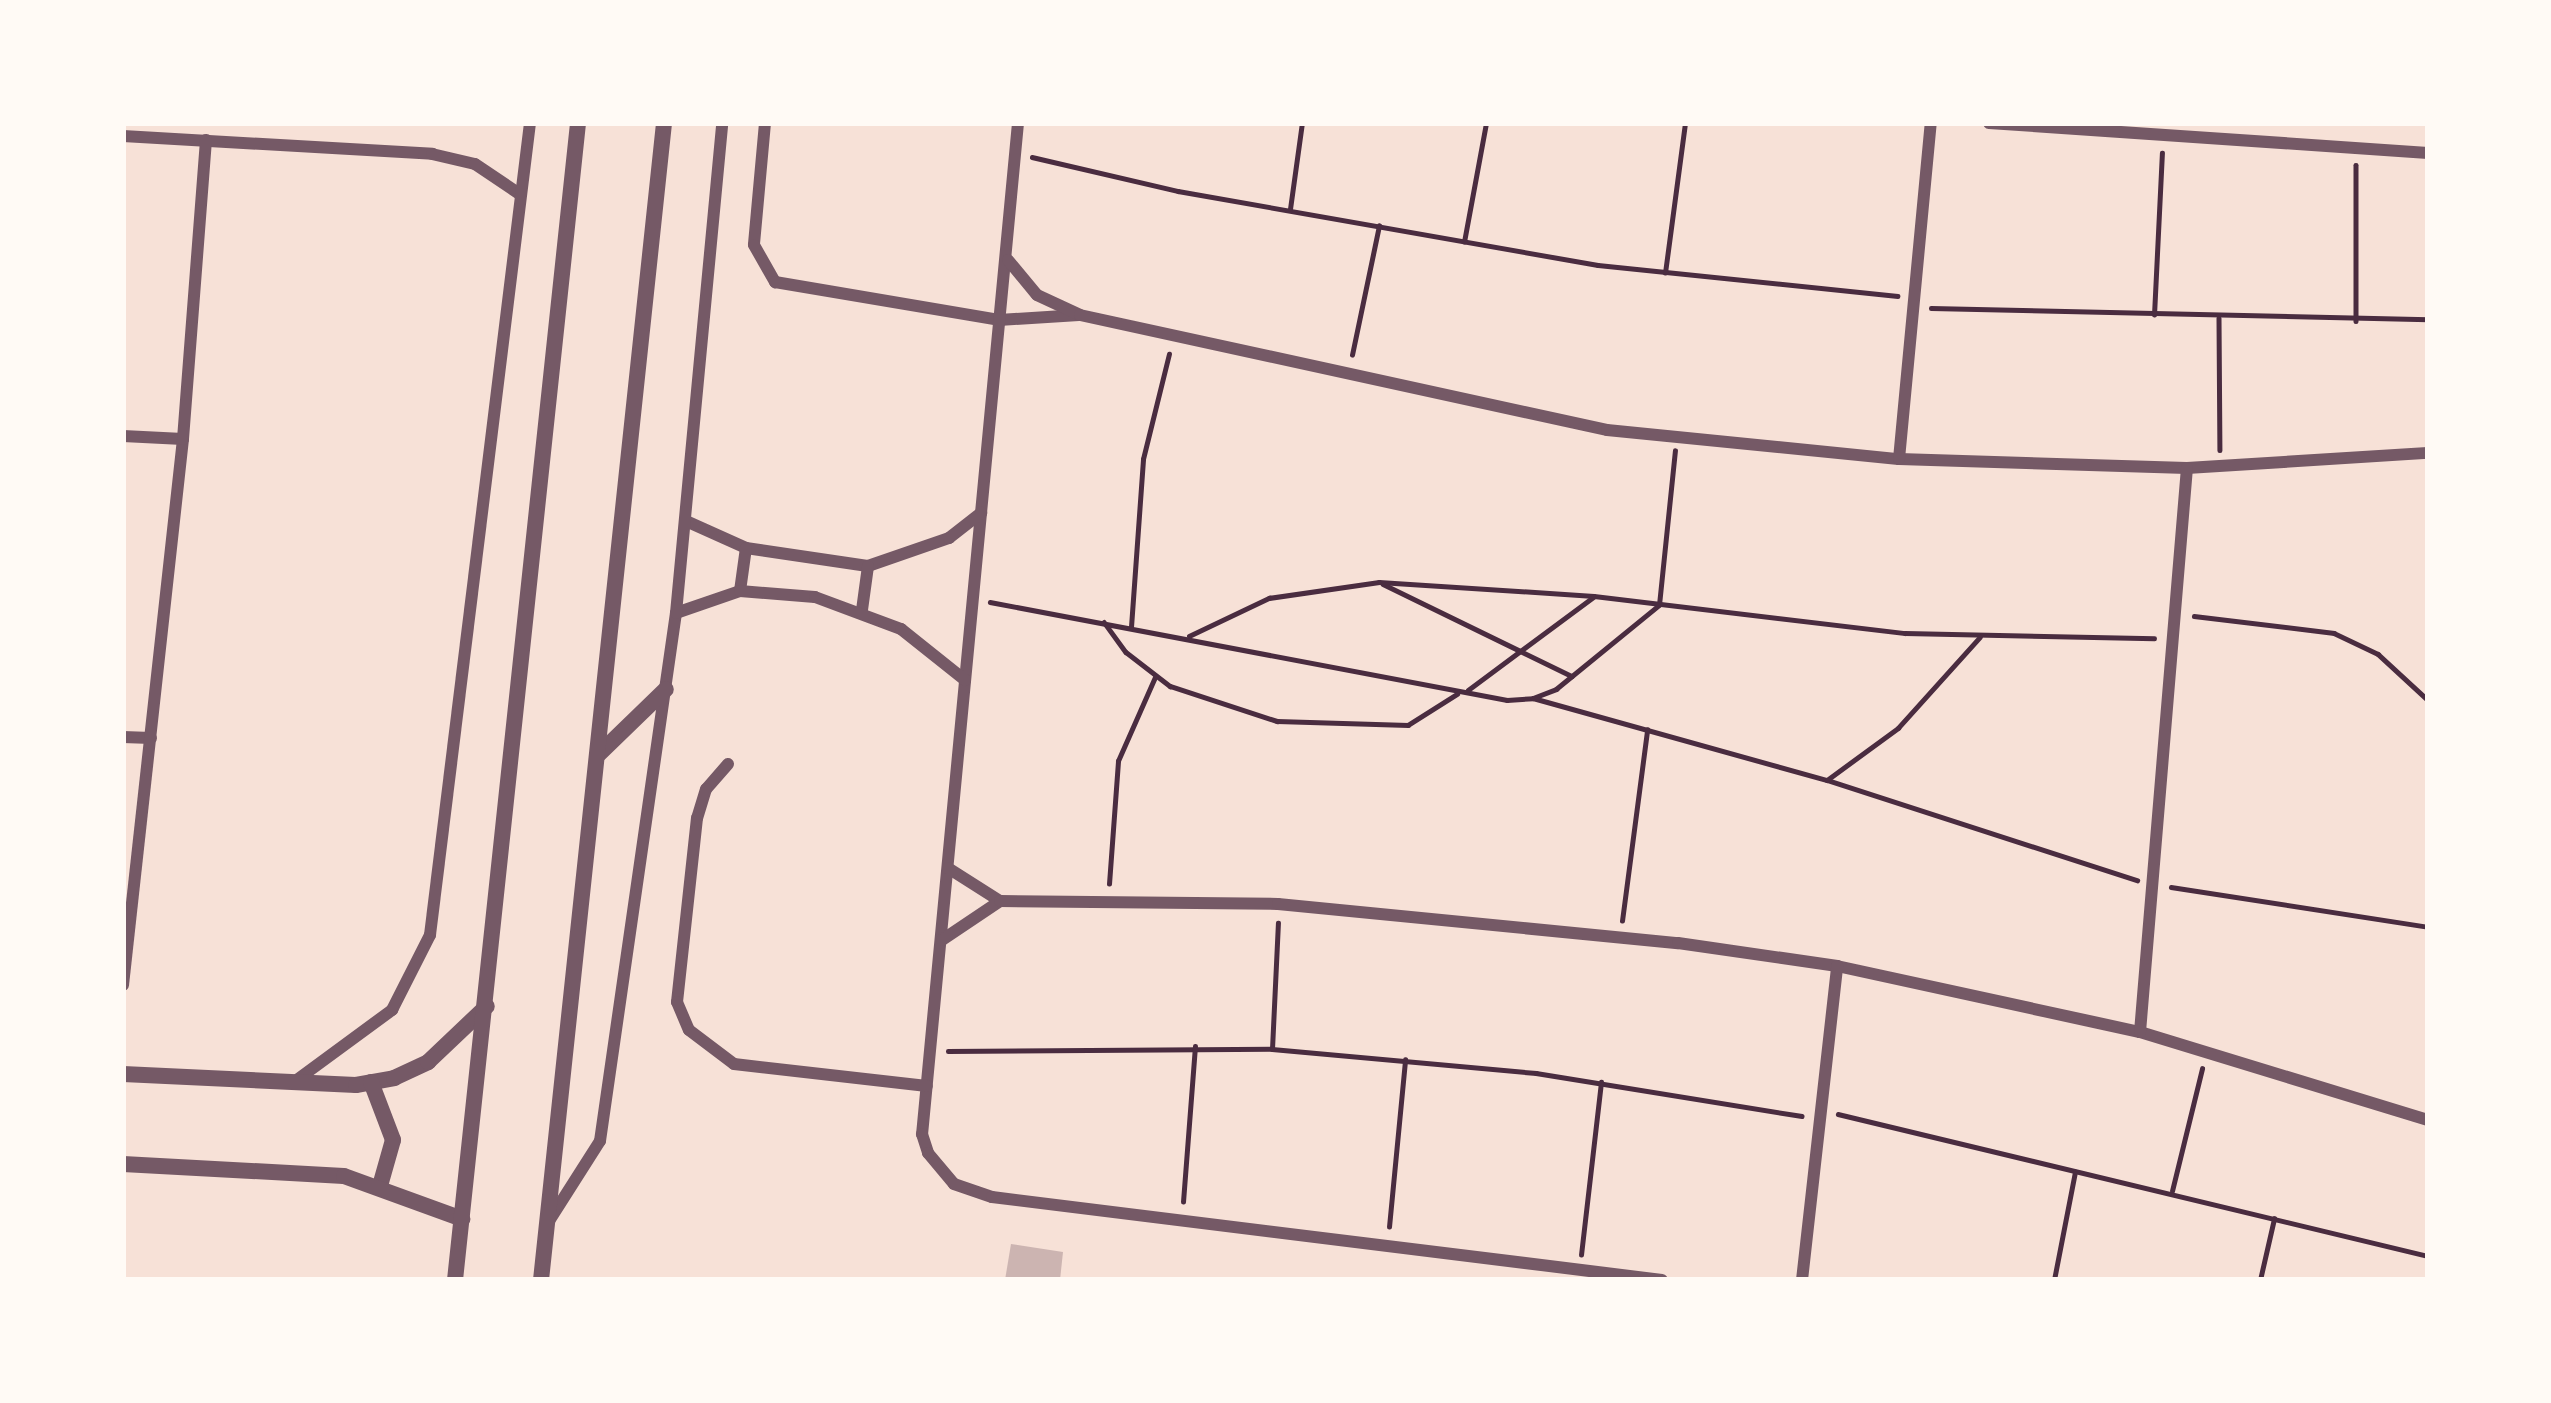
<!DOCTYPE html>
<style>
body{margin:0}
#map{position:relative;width:2551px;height:1403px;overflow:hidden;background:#f7e1d7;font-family:"Alegreya Sans",sans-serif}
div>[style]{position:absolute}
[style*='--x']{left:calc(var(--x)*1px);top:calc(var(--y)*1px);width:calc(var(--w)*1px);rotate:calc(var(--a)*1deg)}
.building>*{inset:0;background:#ccb4b1}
.path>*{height:4.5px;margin:-2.25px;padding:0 2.25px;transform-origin:2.25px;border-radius:2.25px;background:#4a2c40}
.minor>*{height:12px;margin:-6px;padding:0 6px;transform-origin:6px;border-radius:6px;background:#755966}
.tertiary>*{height:16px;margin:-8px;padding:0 8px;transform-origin:8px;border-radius:8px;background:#755966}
span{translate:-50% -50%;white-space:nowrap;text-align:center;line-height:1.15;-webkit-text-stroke:9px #fffaf5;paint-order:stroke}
.frame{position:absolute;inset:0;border:126px solid #fffaf5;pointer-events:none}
</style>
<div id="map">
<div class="building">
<i style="clip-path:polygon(1011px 1244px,1063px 1252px,1060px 1280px,1005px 1280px)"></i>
</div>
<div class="path">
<i style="--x:1032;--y:157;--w:150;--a:13.1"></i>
<i style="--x:1178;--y:191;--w:426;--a:10"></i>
<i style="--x:1598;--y:265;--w:301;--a:5.9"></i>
<i style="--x:2356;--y:165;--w:156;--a:90"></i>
<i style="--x:1290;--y:209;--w:87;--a:-82.1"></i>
<i style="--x:1464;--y:242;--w:121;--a:-79.5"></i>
<i style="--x:1665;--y:273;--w:151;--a:-82.4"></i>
<i style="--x:1931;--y:308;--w:497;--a:1.3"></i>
<i style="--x:2154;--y:315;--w:162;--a:-87.2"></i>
<i style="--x:2219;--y:318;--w:132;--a:89.6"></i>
<i style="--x:1352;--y:355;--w:132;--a:-78.2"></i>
<i style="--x:1383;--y:584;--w:210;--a:26"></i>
<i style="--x:990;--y:602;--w:526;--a:10.73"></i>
<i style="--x:1507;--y:700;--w:26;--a:-4"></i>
<i style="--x:1533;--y:698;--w:25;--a:-21"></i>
<i style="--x:1556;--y:689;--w:133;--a:-39.2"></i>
<i style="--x:1659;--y:605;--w:155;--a:-84.1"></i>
<i style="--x:2194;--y:616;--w:141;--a:6.9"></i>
<i style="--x:2334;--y:633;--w:49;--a:25.5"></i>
<i style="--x:2378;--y:654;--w:68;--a:42.6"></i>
<i style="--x:1104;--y:622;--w:37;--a:54"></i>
<i style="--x:1126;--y:652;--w:56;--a:37.7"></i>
<i style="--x:1170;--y:686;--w:113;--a:18.1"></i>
<i style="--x:1277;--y:721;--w:131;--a:1.7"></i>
<i style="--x:1408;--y:725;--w:58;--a:-32.3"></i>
<i style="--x:1131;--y:627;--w:168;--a:-85.9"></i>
<i style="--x:1143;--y:459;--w:108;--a:-76.1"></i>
<i style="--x:1189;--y:636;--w:89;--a:-25.4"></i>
<i style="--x:1269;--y:598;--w:111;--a:-8.3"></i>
<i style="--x:1379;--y:582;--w:215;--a:3.7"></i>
<i style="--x:1594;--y:596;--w:313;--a:6.8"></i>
<i style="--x:1905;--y:633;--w:249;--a:1.2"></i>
<i style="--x:1468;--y:690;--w:156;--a:-36.6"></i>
<i style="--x:1533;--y:698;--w:305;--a:15.6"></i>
<i style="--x:1827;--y:780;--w:326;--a:17.9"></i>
<i style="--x:1827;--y:780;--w:88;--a:-36.2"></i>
<i style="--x:1898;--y:728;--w:122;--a:-48"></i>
<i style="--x:1109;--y:884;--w:123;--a:-85.8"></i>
<i style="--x:1118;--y:761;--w:92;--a:-66.2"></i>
<i style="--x:2171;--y:887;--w:260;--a:8.8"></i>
<i style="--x:1622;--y:921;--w:193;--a:-82.5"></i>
<i style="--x:1272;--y:1049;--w:126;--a:-87.3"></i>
<i style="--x:948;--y:1051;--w:324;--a:-0.4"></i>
<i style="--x:1272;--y:1049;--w:265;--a:5.2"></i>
<i style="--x:1536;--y:1073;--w:269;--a:9.2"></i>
<i style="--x:1838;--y:1114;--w:607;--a:13.53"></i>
<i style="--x:2172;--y:1191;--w:126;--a:-76.2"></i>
<i style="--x:1183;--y:1202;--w:156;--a:-85.6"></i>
<i style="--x:1389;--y:1227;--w:168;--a:-84.5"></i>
<i style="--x:1581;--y:1255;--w:174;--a:-83.4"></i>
<i style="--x:2054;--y:1280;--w:110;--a:-79"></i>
<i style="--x:2260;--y:1280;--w:63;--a:-77.1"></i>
</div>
<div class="minor">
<i style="--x:765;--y:123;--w:122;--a:95.2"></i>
<i style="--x:754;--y:245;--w:43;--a:60.4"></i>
<i style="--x:775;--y:282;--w:227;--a:9.6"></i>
<i style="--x:999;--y:320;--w:80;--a:-3.6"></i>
<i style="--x:1018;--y:123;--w:1016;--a:95.42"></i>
<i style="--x:922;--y:1134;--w:20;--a:72"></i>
<i style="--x:928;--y:1153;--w:40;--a:50"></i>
<i style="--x:954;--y:1184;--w:40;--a:18.9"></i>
<i style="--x:992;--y:1197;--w:675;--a:7.06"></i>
<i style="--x:1989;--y:123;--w:440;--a:3.9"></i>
<i style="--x:123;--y:136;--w:310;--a:3.3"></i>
<i style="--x:432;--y:154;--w:44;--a:13.1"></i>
<i style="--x:475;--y:164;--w:55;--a:34"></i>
<i style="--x:1008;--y:260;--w:45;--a:50.4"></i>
<i style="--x:1037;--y:295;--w:47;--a:24.9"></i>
<i style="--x:1080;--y:315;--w:539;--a:12.31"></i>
<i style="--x:1607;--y:430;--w:293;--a:5.7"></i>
<i style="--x:1899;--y:459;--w:288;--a:1.8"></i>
<i style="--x:2187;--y:468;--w:241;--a:-3.6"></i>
<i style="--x:123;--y:436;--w:60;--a:2.9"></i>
<i style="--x:1899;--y:459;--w:338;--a:-84.6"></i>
<i style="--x:686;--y:521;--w:66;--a:24.2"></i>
<i style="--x:746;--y:548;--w:123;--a:8.4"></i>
<i style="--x:868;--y:566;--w:86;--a:-19.1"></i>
<i style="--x:949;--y:538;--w:41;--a:-38"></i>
<i style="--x:740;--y:591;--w:43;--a:-82.1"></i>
<i style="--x:862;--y:610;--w:44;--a:-82.2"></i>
<i style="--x:676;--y:613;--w:68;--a:-19"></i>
<i style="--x:740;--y:591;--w:75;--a:4.6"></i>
<i style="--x:815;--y:597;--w:92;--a:20.4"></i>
<i style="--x:901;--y:629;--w:82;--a:38.6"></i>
<i style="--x:123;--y:737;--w:28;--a:2"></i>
<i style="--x:728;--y:764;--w:33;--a:131"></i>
<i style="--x:706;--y:789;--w:30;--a:107"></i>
<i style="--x:697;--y:818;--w:185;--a:96.2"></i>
<i style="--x:677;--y:1002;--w:30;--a:67"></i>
<i style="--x:689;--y:1030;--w:56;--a:37.1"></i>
<i style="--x:734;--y:1064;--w:194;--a:6.5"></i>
<i style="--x:948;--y:868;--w:62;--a:32.4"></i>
<i style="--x:942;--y:940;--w:70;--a:-33.9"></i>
<i style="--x:1000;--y:901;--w:278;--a:0.6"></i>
<i style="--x:1278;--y:904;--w:402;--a:5.6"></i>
<i style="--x:1678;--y:943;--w:161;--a:8.2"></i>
<i style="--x:1837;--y:966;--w:310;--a:12.3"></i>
<i style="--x:2140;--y:1032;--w:301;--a:17"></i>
<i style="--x:123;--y:985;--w:549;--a:-83.73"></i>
<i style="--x:183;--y:439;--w:300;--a:-85.6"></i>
<i style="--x:2140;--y:1032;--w:566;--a:-85.24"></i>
<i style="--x:294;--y:1082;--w:122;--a:-36.3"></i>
<i style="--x:392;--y:1010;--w:84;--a:-63.1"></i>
<i style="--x:430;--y:935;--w:818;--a:-82.98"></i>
<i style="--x:549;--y:1221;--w:95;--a:-57.5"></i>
<i style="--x:600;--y:1141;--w:533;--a:-81.81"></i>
<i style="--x:676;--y:613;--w:492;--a:-84.6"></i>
<i style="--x:1802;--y:1280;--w:316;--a:-83.6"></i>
</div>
<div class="tertiary">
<i style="--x:599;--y:754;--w:93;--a:-44.1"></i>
<i style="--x:123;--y:1074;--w:233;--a:2.7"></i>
<i style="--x:356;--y:1085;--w:39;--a:-10"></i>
<i style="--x:394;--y:1078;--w:38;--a:-25"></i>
<i style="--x:428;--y:1062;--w:81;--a:-43.5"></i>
<i style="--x:371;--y:1082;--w:62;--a:69.2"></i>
<i style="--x:393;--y:1140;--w:48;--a:105.8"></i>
<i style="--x:123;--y:1164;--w:221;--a:3.1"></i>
<i style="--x:344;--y:1176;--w:126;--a:20"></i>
<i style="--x:455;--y:1280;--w:1164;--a:-83.93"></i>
<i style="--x:541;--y:1280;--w:1164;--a:-83.93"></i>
</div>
<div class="frame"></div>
</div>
